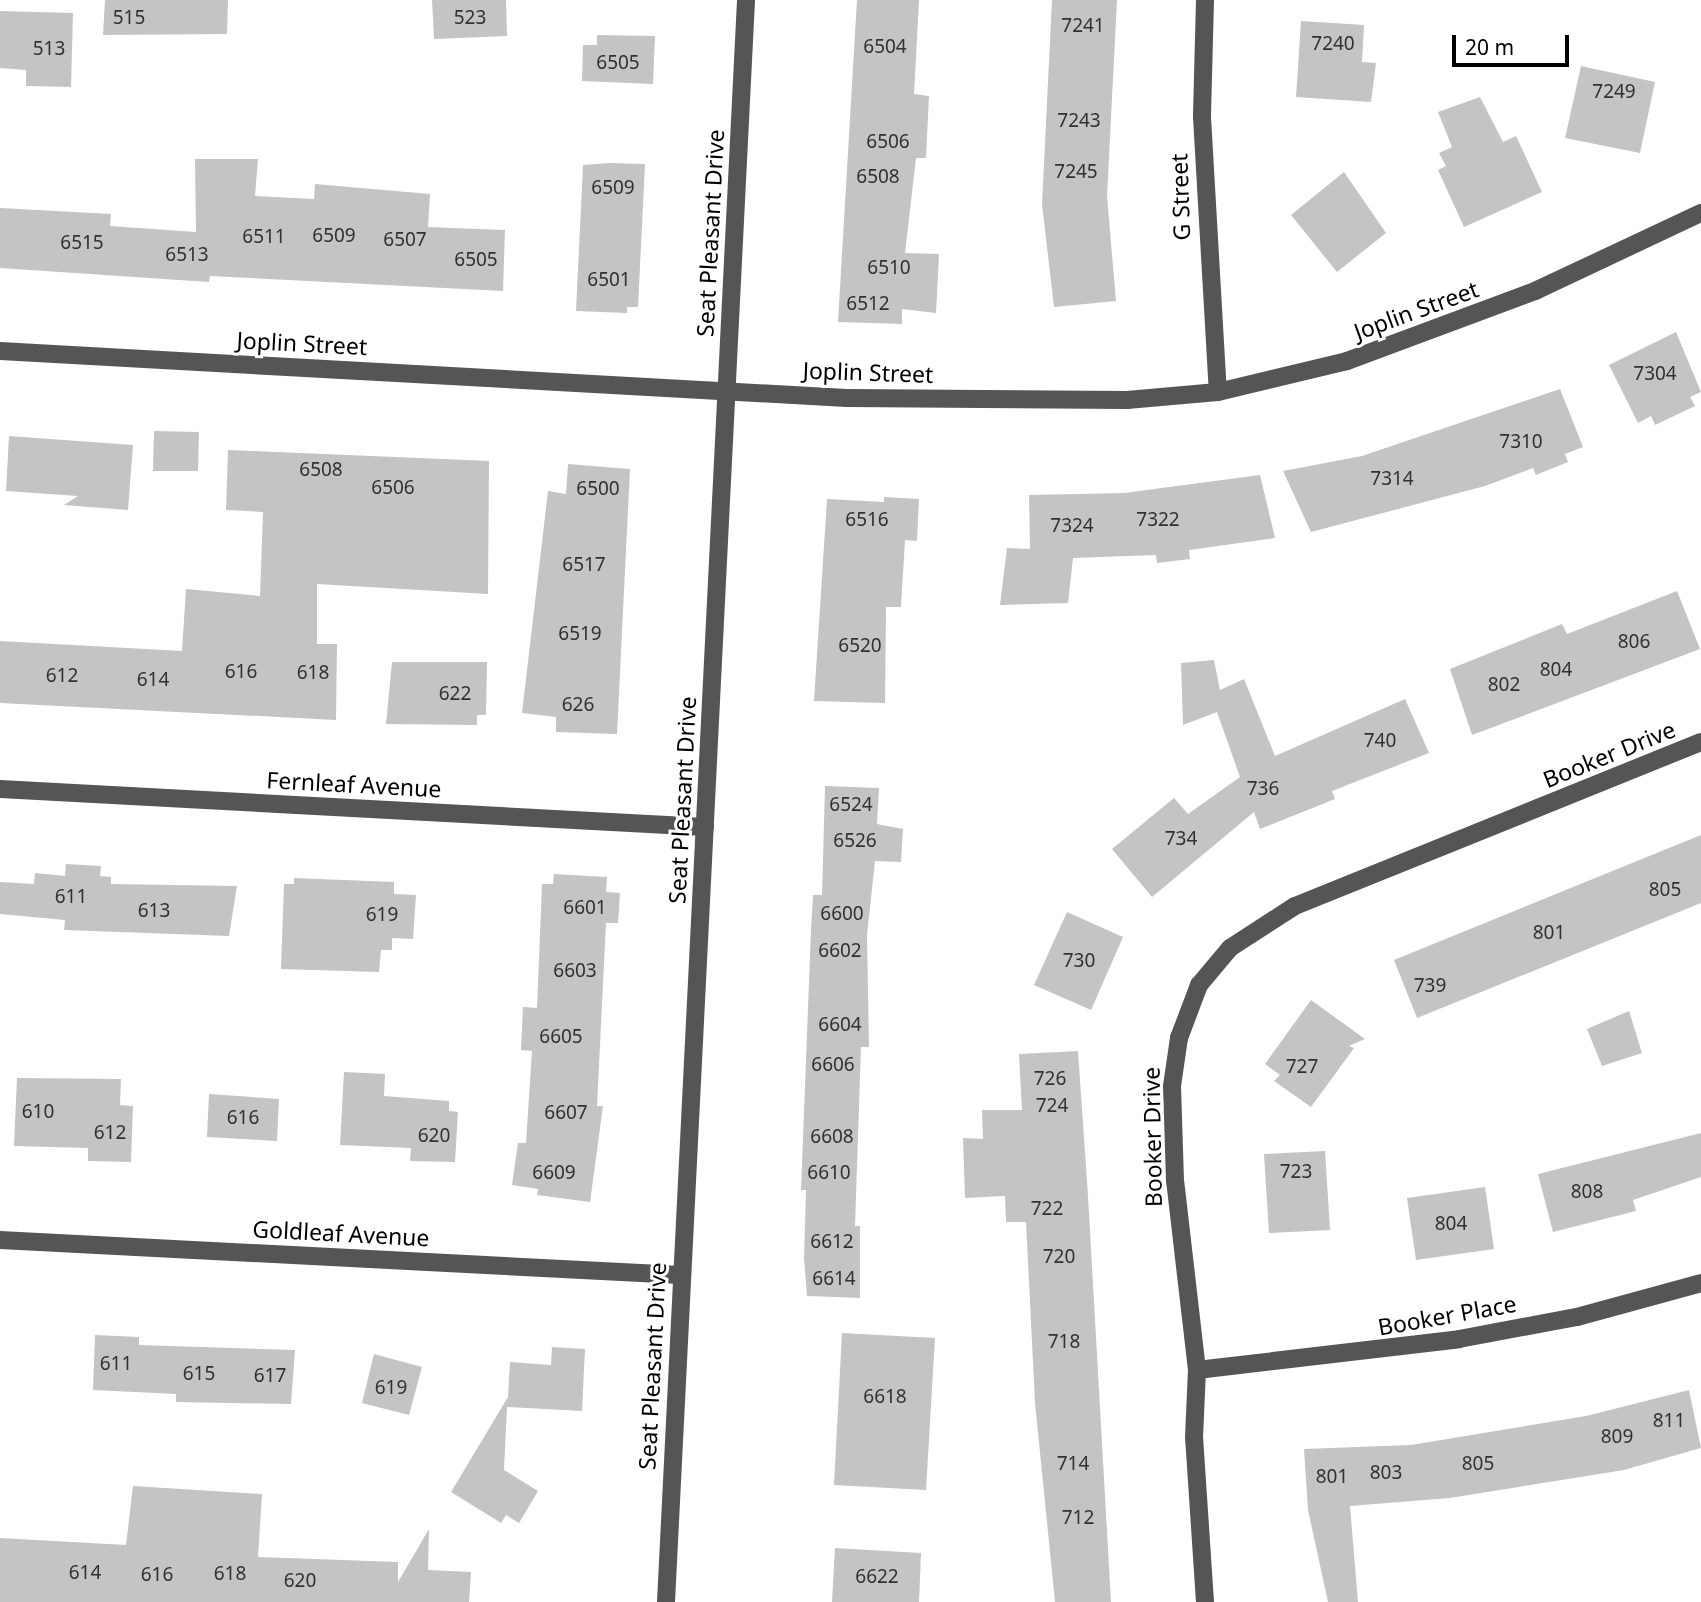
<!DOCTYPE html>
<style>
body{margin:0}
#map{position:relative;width:1701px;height:1602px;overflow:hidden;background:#fff;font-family:"Noto Sans",sans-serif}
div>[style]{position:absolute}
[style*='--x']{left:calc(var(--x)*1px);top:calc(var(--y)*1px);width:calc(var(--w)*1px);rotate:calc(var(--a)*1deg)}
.building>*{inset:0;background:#c4c4c4}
.minor>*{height:18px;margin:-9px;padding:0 9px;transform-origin:9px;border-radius:9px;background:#555}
span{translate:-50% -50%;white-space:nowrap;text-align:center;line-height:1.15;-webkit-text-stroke:6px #fff;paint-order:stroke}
.number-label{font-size:19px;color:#313131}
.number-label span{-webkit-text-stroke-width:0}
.street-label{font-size:23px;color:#000}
.scale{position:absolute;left:1452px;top:35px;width:117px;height:32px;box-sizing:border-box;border:4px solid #000;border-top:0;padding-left:9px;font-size:21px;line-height:24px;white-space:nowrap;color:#000;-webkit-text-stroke:5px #fff;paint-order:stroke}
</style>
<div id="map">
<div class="building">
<i style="clip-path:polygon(105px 0,228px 0,227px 34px,103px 35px)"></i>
<i style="clip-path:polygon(432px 0,506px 0,507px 36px,434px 39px)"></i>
<i style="clip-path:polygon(857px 0,919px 0,914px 94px,929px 96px,926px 158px,916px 158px,905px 253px,939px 254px,936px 313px,902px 309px,902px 324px,838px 322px)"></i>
<i style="clip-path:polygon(1052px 0,1117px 0,1107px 196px,1116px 301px,1054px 307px,1042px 204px)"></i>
<i style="clip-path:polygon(0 11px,73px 13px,71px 87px,26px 86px,26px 70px,0 68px)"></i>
<i style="clip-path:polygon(1301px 21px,1364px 25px,1362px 62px,1376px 63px,1371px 102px,1296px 97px)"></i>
<i style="clip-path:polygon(597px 35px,655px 36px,653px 84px,582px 81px,583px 45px,597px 45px)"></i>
<i style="clip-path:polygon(1581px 66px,1655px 82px,1640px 153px,1565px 138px)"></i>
<i style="clip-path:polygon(1480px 97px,1503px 142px,1516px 136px,1542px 192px,1464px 227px,1438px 170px,1446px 166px,1439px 153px,1452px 147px,1438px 112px)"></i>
<i style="clip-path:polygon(195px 159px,258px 159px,255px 196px,314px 199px,315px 184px,430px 194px,428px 227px,505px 230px,503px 291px,210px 276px,209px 282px,0 268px,0 208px,111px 214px,110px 226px,196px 232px)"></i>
<i style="clip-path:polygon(609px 163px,645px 164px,638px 307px,627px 307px,627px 313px,576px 311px,583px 165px)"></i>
<i style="clip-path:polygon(1344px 172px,1386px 233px,1337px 272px,1291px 215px)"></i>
<i style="clip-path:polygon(1676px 332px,1701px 392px,1690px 397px,1695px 406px,1655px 425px,1651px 416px,1638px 423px,1609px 365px)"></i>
<i style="clip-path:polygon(1560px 389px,1583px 447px,1565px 454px,1568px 462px,1536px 475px,1533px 468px,1485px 486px,1311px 532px,1283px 471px,1362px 456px)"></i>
<i style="clip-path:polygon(154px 431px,199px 432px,198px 471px,153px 471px)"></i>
<i style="clip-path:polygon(9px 436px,133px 445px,128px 510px,64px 505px,78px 496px,6px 491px)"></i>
<i style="clip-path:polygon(228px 450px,489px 461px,488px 594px,317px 584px,317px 644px,337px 644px,336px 720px,0 703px,0 641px,182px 651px,186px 589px,260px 596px,263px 512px,226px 510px)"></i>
<i style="clip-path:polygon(568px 464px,630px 469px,617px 734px,556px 732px,556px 717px,522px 713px,548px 491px,566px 494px)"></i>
<i style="clip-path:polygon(1260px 475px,1275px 538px,1189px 550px,1190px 559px,1157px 563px,1156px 555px,1073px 558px,1068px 603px,1000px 605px,1007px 548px,1030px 549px,1029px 495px,1124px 493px)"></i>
<i style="clip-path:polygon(884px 497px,919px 499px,917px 541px,905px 540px,901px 607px,886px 607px,885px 703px,814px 701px,827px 499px,884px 502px)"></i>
<i style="clip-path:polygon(1677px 591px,1700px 649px,1472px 735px,1450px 669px,1562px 624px,1567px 634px)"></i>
<i style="clip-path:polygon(1214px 660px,1220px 690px,1244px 679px,1275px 756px,1405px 699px,1429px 753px,1332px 791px,1335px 799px,1260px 829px,1254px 812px,1152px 897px,1112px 849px,1174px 798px,1188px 814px,1240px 777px,1217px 712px,1183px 725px,1181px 663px)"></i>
<i style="clip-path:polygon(392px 662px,487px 662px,486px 715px,477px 715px,477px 725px,386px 724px)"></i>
<i style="clip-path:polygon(825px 786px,879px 788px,877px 824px,903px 829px,901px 862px,875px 861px,867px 935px,869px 1047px,861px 1047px,855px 1226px,860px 1226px,860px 1298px,807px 1296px,804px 1259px,806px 1190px,801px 1190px,811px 930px,813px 895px,822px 895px)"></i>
<i style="clip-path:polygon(1701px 835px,1701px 903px,1417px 1018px,1394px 960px)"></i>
<i style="clip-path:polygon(66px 864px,101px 866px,100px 876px,111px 877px,111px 884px,237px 886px,229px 936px,64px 930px,65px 920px,0 914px,0 882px,34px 884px,35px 873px,65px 876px)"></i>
<i style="clip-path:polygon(554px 874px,607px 877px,606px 892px,620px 893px,618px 923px,606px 923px,597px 1106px,603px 1106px,590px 1202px,537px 1195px,538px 1189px,512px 1185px,518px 1143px,526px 1143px,532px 1051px,521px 1050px,523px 1007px,537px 1008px,542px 884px,553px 884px)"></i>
<i style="clip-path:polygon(294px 878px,394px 882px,394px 894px,416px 895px,413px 939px,392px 938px,392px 950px,381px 950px,379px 972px,281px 969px,284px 884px,294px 884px)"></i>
<i style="clip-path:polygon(1067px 912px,1123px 937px,1091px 1010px,1034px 985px)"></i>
<i style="clip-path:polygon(1311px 1000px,1365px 1039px,1349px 1046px,1354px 1048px,1311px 1107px,1274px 1081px,1280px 1075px,1265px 1064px)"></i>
<i style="clip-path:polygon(1629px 1011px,1642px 1053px,1602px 1066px,1587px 1029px)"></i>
<i style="clip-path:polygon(1078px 1051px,1088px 1196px,1111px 1602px,1055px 1602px,1035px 1403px,1026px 1222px,1006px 1222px,1005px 1196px,965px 1198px,963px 1138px,983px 1139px,982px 1110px,1022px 1110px,1019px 1054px)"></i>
<i style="clip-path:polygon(344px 1072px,385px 1074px,384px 1096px,449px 1101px,449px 1111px,458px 1112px,455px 1162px,410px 1161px,411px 1148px,340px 1145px)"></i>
<i style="clip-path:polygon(17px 1078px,121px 1079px,120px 1105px,133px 1106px,131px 1162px,88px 1161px,88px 1148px,14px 1146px)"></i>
<i style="clip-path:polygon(209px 1094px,279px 1099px,277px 1141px,207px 1137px)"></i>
<i style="clip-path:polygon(1701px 1133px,1701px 1177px,1633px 1200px,1636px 1211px,1553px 1232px,1538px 1174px)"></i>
<i style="clip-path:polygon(1325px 1151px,1330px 1230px,1269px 1233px,1264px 1154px)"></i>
<i style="clip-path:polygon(1485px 1187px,1494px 1249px,1416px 1260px,1407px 1198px)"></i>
<i style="clip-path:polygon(842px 1333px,935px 1338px,926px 1490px,834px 1485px)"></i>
<i style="clip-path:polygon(95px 1335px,139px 1337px,139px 1345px,295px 1350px,291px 1404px,176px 1402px,176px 1394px,93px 1390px)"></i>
<i style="clip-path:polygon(552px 1347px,585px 1349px,582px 1411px,507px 1407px,504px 1470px,538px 1491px,519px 1523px,506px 1515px,501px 1523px,451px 1492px,508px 1397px,510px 1362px,551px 1365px)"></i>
<i style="clip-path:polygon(374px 1354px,422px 1367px,409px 1415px,362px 1403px)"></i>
<i style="clip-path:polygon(1689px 1390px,1701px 1448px,1624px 1470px,1450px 1498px,1350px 1506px,1358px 1602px,1328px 1602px,1308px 1510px,1304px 1449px,1411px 1445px,1586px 1416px)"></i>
<i style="clip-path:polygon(133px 1486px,262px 1494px,258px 1557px,398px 1562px,398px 1582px,429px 1529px,428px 1570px,471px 1572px,469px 1602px,0 1602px,0 1538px,126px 1545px)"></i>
<i style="clip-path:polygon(835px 1548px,921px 1553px,919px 1602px,832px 1602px)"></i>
</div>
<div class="minor">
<i style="--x:1205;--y:0;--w:117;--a:91.5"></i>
<i style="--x:1202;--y:117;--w:275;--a:86.7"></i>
<i style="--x:0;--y:351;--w:848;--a:3.18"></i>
<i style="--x:847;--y:398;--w:280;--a:0.4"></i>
<i style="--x:1127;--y:400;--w:91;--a:-5"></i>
<i style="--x:1218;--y:392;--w:133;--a:-13.5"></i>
<i style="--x:1347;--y:361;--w:201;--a:-20.4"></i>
<i style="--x:1535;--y:291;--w:183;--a:-25.2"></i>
<i style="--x:0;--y:789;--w:706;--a:3.09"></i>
<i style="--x:0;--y:1240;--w:681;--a:2.95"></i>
<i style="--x:1197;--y:1370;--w:264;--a:-6.7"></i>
<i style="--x:1459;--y:1339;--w:120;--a:-10.6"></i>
<i style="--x:1577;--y:1317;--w:129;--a:-15.3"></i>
<i style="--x:666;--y:1602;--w:1604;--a:-87.14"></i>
<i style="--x:1205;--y:1602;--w:164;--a:-93.8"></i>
<i style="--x:1194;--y:1438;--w:68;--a:-87.5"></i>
<i style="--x:1197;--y:1370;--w:190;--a:-96.6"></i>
<i style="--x:1175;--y:1181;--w:95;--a:-91.8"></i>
<i style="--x:1172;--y:1086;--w:49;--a:-81.7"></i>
<i style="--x:1179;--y:1038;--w:57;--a:-69.3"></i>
<i style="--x:1199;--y:985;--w:48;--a:-50"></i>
<i style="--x:1230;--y:948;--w:77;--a:-32.9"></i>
<i style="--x:1295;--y:906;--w:438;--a:-22"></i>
</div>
<div class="number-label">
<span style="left:129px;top:18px">515</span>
<span style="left:470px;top:18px">523</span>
<span style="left:1083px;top:26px">7241</span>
<span style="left:1333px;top:44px">7240</span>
<span style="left:885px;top:47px">6504</span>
<span style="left:49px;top:49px">513</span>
<span style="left:618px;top:63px">6505</span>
<span style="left:1614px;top:92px">7249</span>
<span style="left:1079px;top:121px">7243</span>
<span style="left:888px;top:142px">6506</span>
<span style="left:1076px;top:172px">7245</span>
<span style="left:878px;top:177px">6508</span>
<span style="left:613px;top:188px">6509</span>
<span style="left:334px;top:236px">6509</span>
<span style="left:264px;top:237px">6511</span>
<span style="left:405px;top:240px">6507</span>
<span style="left:82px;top:243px">6515</span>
<span style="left:187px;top:255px">6513</span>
<span style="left:476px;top:260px">6505</span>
<span style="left:889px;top:268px">6510</span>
<span style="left:609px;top:280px">6501</span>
<span style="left:868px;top:304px">6512</span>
<span style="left:1655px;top:374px">7304</span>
<span style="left:1521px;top:442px">7310</span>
<span style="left:321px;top:470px">6508</span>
<span style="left:1392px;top:479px">7314</span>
<span style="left:393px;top:488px">6506</span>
<span style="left:598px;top:489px">6500</span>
<span style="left:867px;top:520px">6516</span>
<span style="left:1158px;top:520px">7322</span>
<span style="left:1072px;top:526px">7324</span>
<span style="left:584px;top:565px">6517</span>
<span style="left:580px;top:634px">6519</span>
<span style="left:1634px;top:642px">806</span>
<span style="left:860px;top:646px">6520</span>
<span style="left:1556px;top:670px">804</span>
<span style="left:241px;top:672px">616</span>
<span style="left:313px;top:673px">618</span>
<span style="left:62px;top:676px">612</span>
<span style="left:153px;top:680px">614</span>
<span style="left:1504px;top:685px">802</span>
<span style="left:455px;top:694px">622</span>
<span style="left:578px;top:705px">626</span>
<span style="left:1380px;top:741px">740</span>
<span style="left:1263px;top:789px">736</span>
<span style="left:851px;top:805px">6524</span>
<span style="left:1181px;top:839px">734</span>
<span style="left:855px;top:841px">6526</span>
<span style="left:1665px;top:890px">805</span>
<span style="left:71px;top:897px">611</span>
<span style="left:585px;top:908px">6601</span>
<span style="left:154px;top:911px">613</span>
<span style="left:842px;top:914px">6600</span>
<span style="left:382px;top:915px">619</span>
<span style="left:1549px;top:933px">801</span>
<span style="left:840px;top:951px">6602</span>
<span style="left:1079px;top:961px">730</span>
<span style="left:575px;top:971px">6603</span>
<span style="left:1430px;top:986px">739</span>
<span style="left:840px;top:1025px">6604</span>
<span style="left:561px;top:1037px">6605</span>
<span style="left:833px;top:1065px">6606</span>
<span style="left:1302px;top:1067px">727</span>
<span style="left:1050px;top:1079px">726</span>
<span style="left:1052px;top:1106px">724</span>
<span style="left:38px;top:1112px">610</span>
<span style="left:566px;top:1113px">6607</span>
<span style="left:243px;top:1118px">616</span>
<span style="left:110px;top:1133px">612</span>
<span style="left:434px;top:1136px">620</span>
<span style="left:832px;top:1137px">6608</span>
<span style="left:1296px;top:1172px">723</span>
<span style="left:554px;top:1173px">6609</span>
<span style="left:829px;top:1173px">6610</span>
<span style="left:1587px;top:1192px">808</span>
<span style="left:1047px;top:1209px">722</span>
<span style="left:1451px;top:1224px">804</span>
<span style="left:832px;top:1242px">6612</span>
<span style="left:1059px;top:1257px">720</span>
<span style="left:834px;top:1279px">6614</span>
<span style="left:1064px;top:1342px">718</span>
<span style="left:116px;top:1364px">611</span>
<span style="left:199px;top:1374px">615</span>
<span style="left:270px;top:1376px">617</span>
<span style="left:391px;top:1388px">619</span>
<span style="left:885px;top:1397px">6618</span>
<span style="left:1669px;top:1421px">811</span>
<span style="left:1617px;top:1437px">809</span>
<span style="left:1073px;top:1464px">714</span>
<span style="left:1478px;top:1464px">805</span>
<span style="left:1386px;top:1473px">803</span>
<span style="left:1332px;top:1477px">801</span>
<span style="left:1078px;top:1518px">712</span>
<span style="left:85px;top:1573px">614</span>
<span style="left:230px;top:1574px">618</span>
<span style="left:157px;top:1575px">616</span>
<span style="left:877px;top:1577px">6622</span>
<span style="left:300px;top:1581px">620</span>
</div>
<div class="street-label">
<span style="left:1180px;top:197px;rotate:-92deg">G Street</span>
<span style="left:710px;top:233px;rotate:-87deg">Seat Pleasant Drive</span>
<span style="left:1416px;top:310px;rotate:-20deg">Joplin Street</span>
<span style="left:302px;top:343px;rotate:3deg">Joplin Street</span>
<span style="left:868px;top:372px;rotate:2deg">Joplin Street</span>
<span style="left:1609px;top:754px;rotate:-22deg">Booker Drive</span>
<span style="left:354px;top:784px;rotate:3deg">Fernleaf Avenue</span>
<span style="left:682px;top:800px;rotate:-87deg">Seat Pleasant Drive</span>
<span style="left:1152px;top:1137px;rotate:-91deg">Booker Drive</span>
<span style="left:341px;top:1233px;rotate:3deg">Goldleaf Avenue</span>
<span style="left:1447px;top:1315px;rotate:-10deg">Booker Place</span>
<span style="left:652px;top:1366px;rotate:-87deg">Seat Pleasant Drive</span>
</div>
<div class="scale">20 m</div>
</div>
